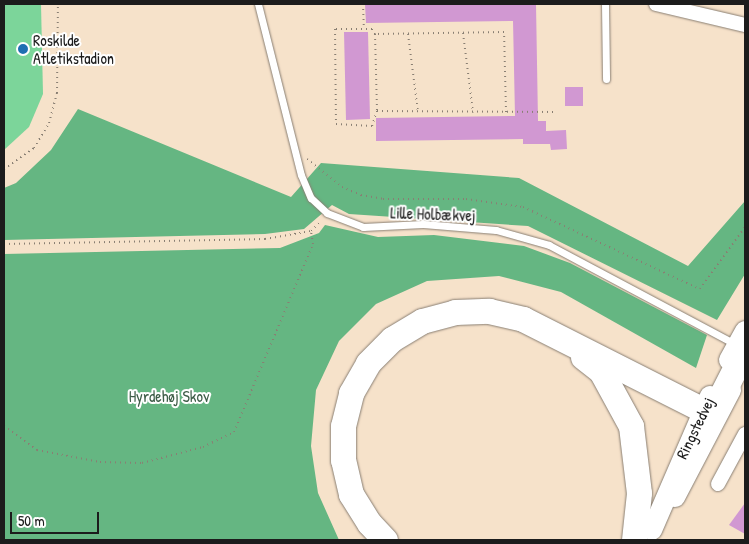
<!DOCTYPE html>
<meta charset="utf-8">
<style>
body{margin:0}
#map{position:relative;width:749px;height:544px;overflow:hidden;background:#f6e2ca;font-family:"Patrick Hand",sans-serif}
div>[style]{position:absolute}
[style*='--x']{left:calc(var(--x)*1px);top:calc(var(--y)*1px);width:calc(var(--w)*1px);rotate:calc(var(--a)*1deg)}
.green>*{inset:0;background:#7cd59a}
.forest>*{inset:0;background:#65b682}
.building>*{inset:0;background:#d198d2}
.path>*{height:2px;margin-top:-1px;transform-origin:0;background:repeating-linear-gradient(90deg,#897f73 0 1px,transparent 0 5px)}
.roads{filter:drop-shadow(0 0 1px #897f73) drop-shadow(0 0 1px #897f73)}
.lane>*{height:7px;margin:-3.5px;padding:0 3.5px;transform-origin:3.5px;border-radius:3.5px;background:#fff}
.street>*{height:14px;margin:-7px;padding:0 7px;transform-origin:7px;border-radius:7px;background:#fff}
.secondary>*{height:20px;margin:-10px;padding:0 10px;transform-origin:10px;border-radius:10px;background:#fff}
.highway>*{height:25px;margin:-12.5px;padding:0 12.5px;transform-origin:12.5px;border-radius:12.5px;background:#fff}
.dots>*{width:14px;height:14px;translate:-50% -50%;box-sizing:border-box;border:2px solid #fff;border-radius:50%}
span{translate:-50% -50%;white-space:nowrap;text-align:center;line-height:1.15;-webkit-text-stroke:4px #fff;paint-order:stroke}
.poi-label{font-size:16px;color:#1c1c1c}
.left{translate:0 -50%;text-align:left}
.street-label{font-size:16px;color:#1c1c1c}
.park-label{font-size:16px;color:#3e5d48}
.frame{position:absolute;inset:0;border:5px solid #1c1c1c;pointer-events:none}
.scale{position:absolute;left:10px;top:512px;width:89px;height:22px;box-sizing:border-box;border:2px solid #1c1c1c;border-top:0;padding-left:6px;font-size:15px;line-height:18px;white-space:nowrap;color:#1c1c1c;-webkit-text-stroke:4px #fff;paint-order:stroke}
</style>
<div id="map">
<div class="green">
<i style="clip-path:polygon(4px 4px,41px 4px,43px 94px,29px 127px,4px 150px)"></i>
</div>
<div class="forest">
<i style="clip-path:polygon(78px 109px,291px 197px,321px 163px,519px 178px,688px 266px,745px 201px,745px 274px,717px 320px,528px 226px,349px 214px,332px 205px,304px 229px,265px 234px,4px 240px,4px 188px,16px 183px,51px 150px)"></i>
<i style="clip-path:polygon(325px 225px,378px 237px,434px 235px,524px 246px,570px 263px,707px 335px,696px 368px,561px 292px,499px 276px,427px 281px,376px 304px,339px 341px,316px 390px,311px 446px,318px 493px,339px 540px,4px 540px,4px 254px,280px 248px,319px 233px)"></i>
</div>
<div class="building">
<i style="clip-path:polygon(365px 4px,536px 4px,538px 121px,546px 121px,546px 131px,566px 130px,567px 149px,551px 150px,550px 144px,523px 144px,523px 139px,376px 141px,376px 118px,515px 116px,513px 21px,366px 23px)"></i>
<i style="clip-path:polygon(344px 32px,368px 32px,370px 119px,346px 120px)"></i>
<i style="clip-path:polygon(565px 87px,583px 87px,583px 106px,565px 106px)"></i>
<i style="clip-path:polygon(745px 503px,745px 534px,729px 525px)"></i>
</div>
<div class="path">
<i style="--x:363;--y:4;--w:25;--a:88"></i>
<i style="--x:463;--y:33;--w:80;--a:82.8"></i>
<i style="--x:375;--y:34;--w:6;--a:-121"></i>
<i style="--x:372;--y:29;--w:37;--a:180"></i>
<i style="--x:335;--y:29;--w:95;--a:89.4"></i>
<i style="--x:336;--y:124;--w:36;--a:3"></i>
<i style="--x:372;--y:126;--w:16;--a:-72"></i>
<i style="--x:408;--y:34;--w:79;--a:82.7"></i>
<i style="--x:506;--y:112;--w:80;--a:-91.4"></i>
<i style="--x:504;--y:32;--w:129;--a:179.1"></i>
<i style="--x:375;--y:34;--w:77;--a:88.5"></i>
<i style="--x:377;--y:111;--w:180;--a:0.3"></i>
<i style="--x:307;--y:159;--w:45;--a:38.7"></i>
<i style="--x:342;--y:187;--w:21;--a:23"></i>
<i style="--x:361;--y:195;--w:22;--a:10"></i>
<i style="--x:383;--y:199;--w:83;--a:0"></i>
<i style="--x:466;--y:199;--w:58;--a:8"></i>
<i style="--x:523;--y:207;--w:195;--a:24.9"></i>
<i style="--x:700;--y:289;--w:77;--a:-54"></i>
<i style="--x:4;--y:169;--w:37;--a:-35"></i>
<i style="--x:34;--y:148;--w:29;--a:-59"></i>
<i style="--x:49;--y:123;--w:31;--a:-75"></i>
<i style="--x:57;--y:93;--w:89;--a:-89.4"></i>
<i style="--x:4;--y:244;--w:261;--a:-1.1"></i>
<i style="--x:265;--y:239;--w:47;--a:-9.9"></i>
<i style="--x:311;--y:231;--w:14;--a:-45"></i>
<i style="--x:4;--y:426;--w:41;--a:36"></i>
<i style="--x:37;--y:450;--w:64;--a:10.8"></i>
<i style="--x:100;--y:462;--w:42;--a:1.4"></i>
<i style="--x:142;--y:463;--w:63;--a:-14.7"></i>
<i style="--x:203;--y:447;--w:34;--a:-26"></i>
<i style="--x:234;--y:432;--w:204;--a:-67.2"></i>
<i style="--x:313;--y:244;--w:13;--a:-99"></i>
</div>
<div class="roads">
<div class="lane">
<i style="--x:258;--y:4;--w:176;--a:75.9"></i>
<i style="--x:301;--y:175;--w:25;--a:67"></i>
<i style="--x:311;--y:198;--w:22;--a:43"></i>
<i style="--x:327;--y:213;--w:39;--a:21"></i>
<i style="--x:363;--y:227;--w:60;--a:-2.9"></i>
<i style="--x:423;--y:224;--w:73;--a:4.7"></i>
<i style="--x:496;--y:230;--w:55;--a:15.8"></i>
<i style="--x:549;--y:245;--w:211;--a:28"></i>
<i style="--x:605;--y:4;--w:75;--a:89.2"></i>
</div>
<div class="street">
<i style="--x:656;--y:4;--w:91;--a:13.3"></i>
<i style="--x:718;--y:484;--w:57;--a:-61.6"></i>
</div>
<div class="secondary">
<i style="--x:729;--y:360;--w:33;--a:-61"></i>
<i style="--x:675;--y:497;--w:121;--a:-62.4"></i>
<i style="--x:652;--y:530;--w:146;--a:-66.6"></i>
</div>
<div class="highway">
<i style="--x:583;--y:357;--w:23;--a:38"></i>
<i style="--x:601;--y:371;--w:63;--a:61.4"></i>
<i style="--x:631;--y:426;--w:67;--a:83.2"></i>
<i style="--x:639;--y:493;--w:47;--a:96.1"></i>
<i style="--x:385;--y:540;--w:23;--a:-133"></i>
<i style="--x:369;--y:523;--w:34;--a:-122"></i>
<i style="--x:351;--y:494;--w:35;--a:-103"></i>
<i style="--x:343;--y:460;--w:34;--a:-90"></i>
<i style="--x:343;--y:426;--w:34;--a:-76"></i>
<i style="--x:351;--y:393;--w:34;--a:-60"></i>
<i style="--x:368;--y:363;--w:34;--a:-45"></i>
<i style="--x:392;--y:339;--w:35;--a:-31"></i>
<i style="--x:422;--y:321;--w:34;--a:-15"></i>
<i style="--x:455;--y:312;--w:34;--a:-2"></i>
<i style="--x:489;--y:311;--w:35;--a:13"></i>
<i style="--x:523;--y:319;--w:202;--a:26.8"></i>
<i style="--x:703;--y:410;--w:21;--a:-35"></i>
<i style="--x:720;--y:398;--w:55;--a:-63"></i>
</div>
</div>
<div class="dots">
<i style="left:23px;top:49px;background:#1f6fb2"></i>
</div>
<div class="poi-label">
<span class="left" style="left:33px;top:49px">Roskilde<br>Atletikstadion</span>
</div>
<div class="street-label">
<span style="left:433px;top:214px;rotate:2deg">Lille Holbækvej</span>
<span style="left:695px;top:428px;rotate:-64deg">Ringstedvej</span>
</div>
<div class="park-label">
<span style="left:169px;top:396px">Hyrdehøj Skov</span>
</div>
<div class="frame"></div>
<div class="scale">50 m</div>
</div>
